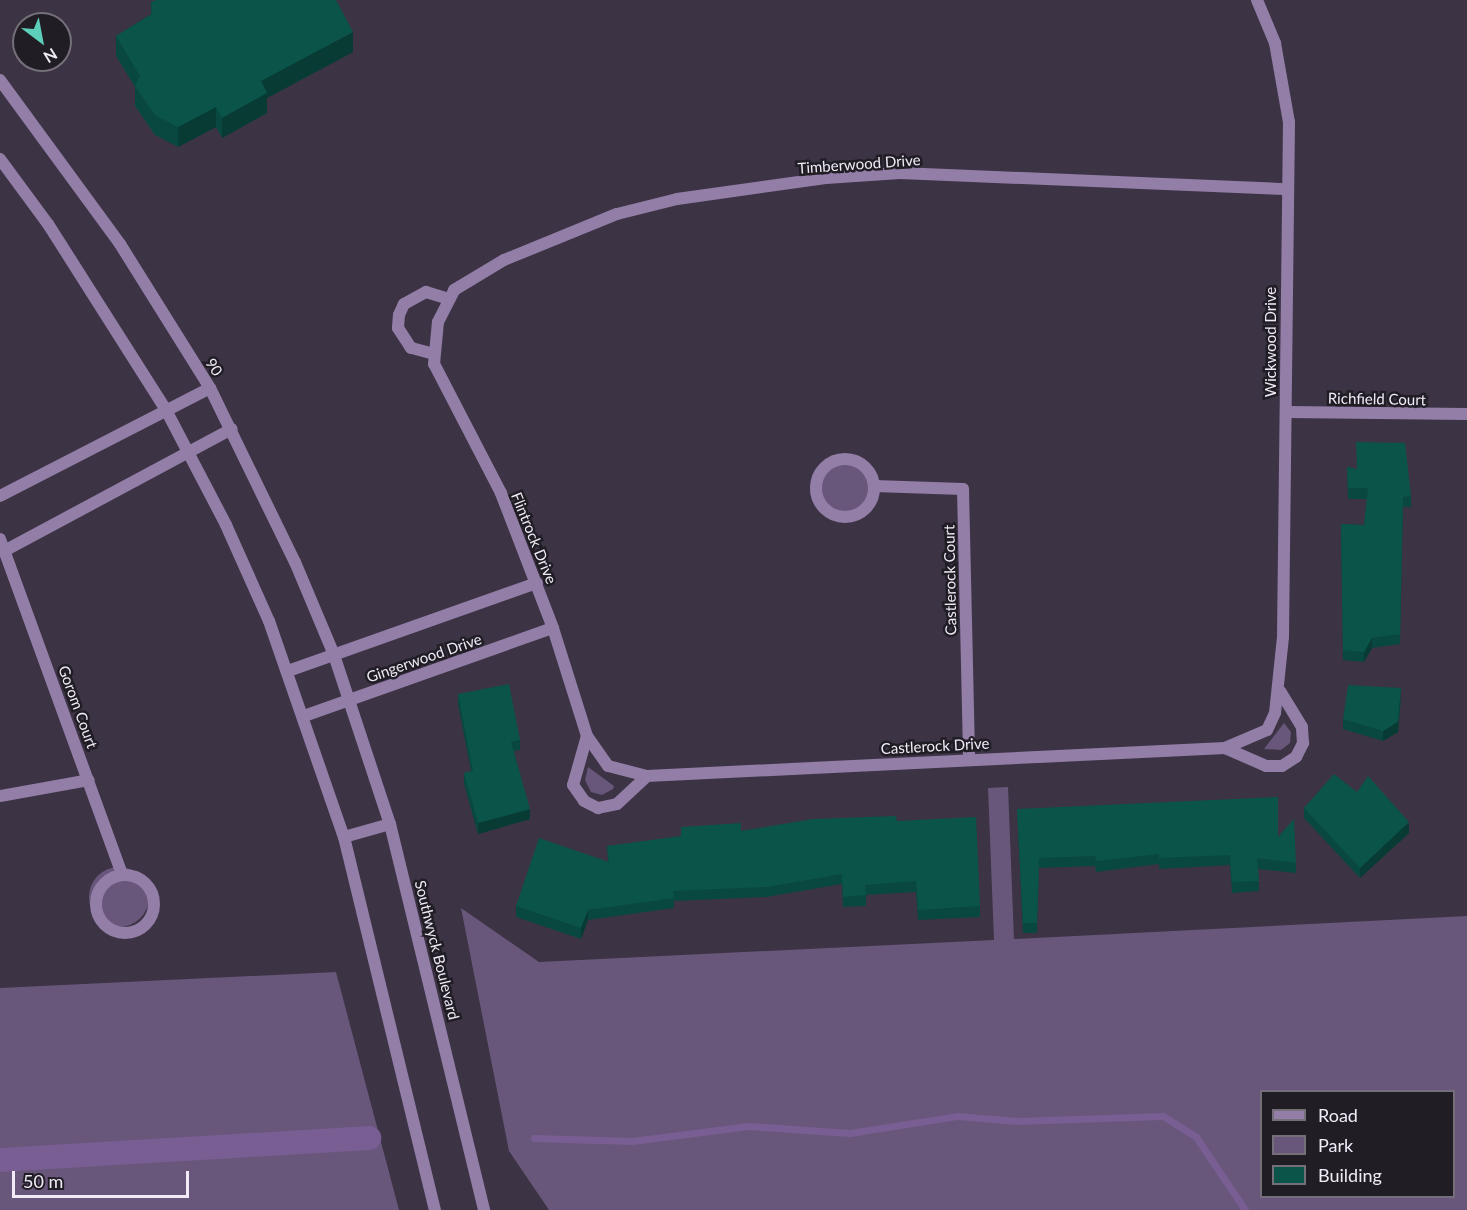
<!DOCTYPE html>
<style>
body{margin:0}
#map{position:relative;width:1467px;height:1210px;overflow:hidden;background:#3c3345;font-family:Lato,sans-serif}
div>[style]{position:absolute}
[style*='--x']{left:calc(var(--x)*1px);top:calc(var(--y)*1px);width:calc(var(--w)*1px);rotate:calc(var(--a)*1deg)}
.green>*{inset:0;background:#68577a}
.round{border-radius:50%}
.stream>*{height:7px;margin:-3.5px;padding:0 3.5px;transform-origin:3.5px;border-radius:3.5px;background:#785e93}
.canal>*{height:24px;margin:-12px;padding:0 12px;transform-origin:12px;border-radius:12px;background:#785e93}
.minor>*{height:12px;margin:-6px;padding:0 6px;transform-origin:6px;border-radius:6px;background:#927ea7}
.minor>.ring{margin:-6px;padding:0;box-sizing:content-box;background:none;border:12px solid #927ea7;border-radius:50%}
.tertiary>*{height:12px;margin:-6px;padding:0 6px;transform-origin:6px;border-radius:6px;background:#927ea7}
.wall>*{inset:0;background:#094840}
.shaded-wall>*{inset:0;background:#083b34}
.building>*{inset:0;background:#0b544a}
span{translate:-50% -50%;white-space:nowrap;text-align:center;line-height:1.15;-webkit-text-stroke:5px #211d25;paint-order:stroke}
.street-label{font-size:15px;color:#f0ebf7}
.legend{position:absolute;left:1260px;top:1090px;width:195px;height:108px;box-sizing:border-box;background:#211d25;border:2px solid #746f79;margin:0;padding:8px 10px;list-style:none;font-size:18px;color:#f0ebf7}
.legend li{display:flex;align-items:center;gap:12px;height:30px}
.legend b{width:30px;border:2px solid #746f79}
.north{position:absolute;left:12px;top:12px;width:60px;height:60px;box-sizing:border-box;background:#211d25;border:2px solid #746f79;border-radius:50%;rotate:148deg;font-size:16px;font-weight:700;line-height:24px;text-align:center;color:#f0ebf7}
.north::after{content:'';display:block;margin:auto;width:21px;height:27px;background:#5cceba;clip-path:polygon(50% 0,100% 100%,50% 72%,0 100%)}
.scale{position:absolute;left:12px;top:1171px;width:177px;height:27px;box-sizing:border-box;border:3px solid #f0ebf7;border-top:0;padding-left:8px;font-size:18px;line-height:21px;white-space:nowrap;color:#f0ebf7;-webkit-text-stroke:4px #211d25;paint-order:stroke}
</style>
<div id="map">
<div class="green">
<i class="round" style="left:810px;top:459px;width:60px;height:60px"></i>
<i style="clip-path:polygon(1284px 723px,1291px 732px,1290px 743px,1281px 750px,1264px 749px)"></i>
<i style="clip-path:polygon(588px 767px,614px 786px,613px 789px,602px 795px,591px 792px,585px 780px)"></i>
<i style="clip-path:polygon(evenodd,1008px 787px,1014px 939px,1467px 916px,1467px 1210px,549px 1210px,509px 1151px,461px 908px,539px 962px,994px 940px,988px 788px,1008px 787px,1262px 1092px,1454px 1092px,1454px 1196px,1262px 1196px,1262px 1092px)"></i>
<i class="round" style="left:89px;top:867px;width:60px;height:60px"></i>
<i style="clip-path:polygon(336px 972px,399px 1210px,0 1210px,0 988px)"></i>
</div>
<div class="stream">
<i style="--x:534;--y:1138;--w:98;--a:1.8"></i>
<i style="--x:632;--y:1141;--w:118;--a:-7.3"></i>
<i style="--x:749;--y:1126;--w:101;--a:4"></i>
<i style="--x:850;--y:1133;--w:108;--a:-9"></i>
<i style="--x:957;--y:1116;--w:60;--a:4.8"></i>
<i style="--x:1017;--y:1121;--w:146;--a:-2"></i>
<i style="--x:1163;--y:1116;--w:39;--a:32"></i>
<i style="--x:1196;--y:1137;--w:88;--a:56.1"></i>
</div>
<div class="canal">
<i style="--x:0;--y:1160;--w:370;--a:-3.4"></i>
</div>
<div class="minor">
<i style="--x:1257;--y:0;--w:47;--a:67.3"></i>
<i style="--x:1275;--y:43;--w:80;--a:80"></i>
<i style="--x:1289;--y:122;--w:515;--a:90.67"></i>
<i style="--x:1283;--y:637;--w:76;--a:96"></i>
<i style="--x:1275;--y:713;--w:19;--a:115"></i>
<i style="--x:1267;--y:730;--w:46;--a:156.8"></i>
<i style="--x:1225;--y:748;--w:579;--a:177.23"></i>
<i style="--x:647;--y:776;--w:40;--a:-165.6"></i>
<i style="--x:608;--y:766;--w:37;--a:-125"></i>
<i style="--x:587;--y:736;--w:113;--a:-107.5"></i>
<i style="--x:553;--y:628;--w:145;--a:-111.1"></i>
<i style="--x:501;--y:493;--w:145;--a:-117.4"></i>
<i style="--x:434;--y:364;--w:42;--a:-84.6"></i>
<i style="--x:438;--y:322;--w:36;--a:-63"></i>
<i style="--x:454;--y:290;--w:58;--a:-31"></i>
<i style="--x:504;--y:260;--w:122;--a:-22.2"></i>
<i style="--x:617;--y:214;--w:62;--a:-14"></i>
<i style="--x:677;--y:199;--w:150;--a:-8"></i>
<i style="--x:826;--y:178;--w:74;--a:-3.9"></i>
<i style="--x:900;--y:173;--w:385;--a:2.4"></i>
<i style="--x:434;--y:354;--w:24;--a:-165"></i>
<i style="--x:411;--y:348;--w:24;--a:-123"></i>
<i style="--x:398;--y:328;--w:13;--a:-86"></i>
<i style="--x:399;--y:315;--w:12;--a:-66"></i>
<i style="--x:404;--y:304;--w:25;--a:-29"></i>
<i style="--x:426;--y:292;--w:24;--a:17"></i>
<i style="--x:1287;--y:412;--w:180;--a:0.6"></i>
<i class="ring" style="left:816px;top:459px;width:46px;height:46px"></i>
<i style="--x:874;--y:486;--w:89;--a:1.9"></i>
<i style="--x:963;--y:489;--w:270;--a:88.7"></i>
<i style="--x:0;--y:496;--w:236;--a:-27.2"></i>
<i style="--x:0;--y:539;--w:357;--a:70"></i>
<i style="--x:6;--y:550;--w:256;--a:-28.2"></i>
<i style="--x:288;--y:671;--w:264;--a:-19.5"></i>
<i style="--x:304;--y:716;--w:264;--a:-19.5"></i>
<i style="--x:587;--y:736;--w:51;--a:105.9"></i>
<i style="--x:573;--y:785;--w:19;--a:55"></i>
<i style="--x:584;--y:801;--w:16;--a:27"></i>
<i style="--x:598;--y:808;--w:19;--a:-12"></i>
<i style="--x:617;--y:804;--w:41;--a:-43"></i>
<i style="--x:1225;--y:748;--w:45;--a:23.7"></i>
<i style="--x:1266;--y:766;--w:16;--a:0"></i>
<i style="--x:1282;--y:766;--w:17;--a:-33"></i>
<i style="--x:1296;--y:757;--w:16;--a:-63"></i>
<i style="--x:1303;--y:743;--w:16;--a:-94"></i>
<i style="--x:1302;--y:727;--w:42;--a:-121.4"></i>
<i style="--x:0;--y:796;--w:90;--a:-10.2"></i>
<i class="ring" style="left:96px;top:875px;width:46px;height:46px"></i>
</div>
<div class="tertiary">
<i style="--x:0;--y:80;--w:203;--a:53.8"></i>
<i style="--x:120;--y:244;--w:170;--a:58"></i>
<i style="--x:210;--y:388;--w:194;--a:64"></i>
<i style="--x:295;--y:562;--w:101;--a:67.2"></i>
<i style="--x:334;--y:655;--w:178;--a:71.7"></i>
<i style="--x:390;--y:824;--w:397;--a:76.3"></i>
<i style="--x:0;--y:159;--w:81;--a:53.6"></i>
<i style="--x:48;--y:224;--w:220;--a:57.6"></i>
<i style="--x:166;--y:410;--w:130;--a:62.4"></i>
<i style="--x:226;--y:525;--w:105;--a:65.9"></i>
<i style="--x:269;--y:621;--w:229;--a:70.9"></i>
<i style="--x:344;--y:837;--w:384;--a:76.3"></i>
<i style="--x:344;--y:837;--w:48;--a:-15.8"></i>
</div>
<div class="wall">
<i style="clip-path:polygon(151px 2px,353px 52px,267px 98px,267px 113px,222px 138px,216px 127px,178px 147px,155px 135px,135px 106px,135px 87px,116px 56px,116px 36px,151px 14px)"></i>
<i style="clip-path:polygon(1347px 467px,1356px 469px,1411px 496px,1411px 507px,1403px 507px,1400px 644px,1372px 648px,1364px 662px,1343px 660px,1341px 524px,1364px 525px,1367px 499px,1348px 499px)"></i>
<i style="clip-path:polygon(458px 694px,520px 740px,520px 750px,514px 751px,530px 819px,478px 834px,464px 784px,464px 773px,471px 771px,458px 704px)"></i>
<i style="clip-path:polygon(1401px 699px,1398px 732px,1383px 741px,1343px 729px,1343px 719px)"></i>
<i style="clip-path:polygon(1357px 792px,1409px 833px,1360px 878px,1304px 818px,1304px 808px)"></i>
<i style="clip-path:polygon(1017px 809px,1296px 863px,1296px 873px,1258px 869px,1259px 891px,1232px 893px,1230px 865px,1159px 869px,1159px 864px,1096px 872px,1095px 866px,1039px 868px,1037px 933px,1023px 933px)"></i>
<i style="clip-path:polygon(897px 821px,980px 906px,980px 917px,918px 920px,916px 892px,866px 895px,866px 906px,843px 907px,842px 884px,766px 897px,674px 901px,674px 908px,588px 920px,581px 939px,516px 917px,516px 906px,608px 861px,607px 846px,741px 831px)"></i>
</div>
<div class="shaded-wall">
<i style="clip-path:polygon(353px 32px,353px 52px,267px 98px,267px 113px,222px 138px,222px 118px,261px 81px)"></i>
<i style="clip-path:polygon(216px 107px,216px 127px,178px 147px,178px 127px)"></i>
<i style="clip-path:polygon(1372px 638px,1372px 648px,1364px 662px,1364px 652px)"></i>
<i style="clip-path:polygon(1401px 688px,1398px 732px,1383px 741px,1383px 731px)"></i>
<i style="clip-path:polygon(530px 809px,530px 819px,478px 834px,478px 823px)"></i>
<i style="clip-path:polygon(1409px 822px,1409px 833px,1360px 878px,1360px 868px)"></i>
<i style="clip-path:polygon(588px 910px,588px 920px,581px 939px,581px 928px)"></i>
</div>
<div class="building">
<i style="clip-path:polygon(156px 0,336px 0,353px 32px,261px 81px,267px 93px,222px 118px,216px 107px,178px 127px,155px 115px,135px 86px,140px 76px,116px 36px,152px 14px,151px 2px)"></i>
<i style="clip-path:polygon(1356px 442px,1405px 443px,1411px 496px,1403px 497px,1400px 634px,1372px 638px,1364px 652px,1343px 650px,1341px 524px,1364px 525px,1368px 488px,1348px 488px,1347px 467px,1357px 469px)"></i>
<i style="clip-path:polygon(509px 684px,520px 740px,511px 742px,530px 809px,478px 823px,464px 773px,473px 771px,458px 694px)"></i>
<i style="clip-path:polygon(1348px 685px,1401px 688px,1398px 722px,1383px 731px,1343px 719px)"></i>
<i style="clip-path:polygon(1334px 774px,1357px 792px,1368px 776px,1409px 822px,1360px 868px,1304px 808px)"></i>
<i style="clip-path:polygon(1278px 797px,1278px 837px,1294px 819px,1296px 863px,1257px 858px,1259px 881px,1232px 882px,1230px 855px,1159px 858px,1159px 854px,1096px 861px,1095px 856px,1039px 858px,1037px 923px,1023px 923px,1017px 809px)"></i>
<i style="clip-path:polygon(896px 816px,897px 821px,976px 817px,980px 906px,918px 910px,916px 881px,865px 885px,866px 895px,843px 897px,842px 874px,766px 887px,673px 891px,674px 898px,588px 910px,581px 928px,516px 906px,539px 838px,609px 862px,607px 846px,681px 836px,681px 827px,741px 823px,741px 831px,813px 819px)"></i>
</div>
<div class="street-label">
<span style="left:859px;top:164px;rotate:-4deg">Timberwood Drive</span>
<span style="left:1271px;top:342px;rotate:-90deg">Wickwood Drive</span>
<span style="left:214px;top:367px;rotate:58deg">90</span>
<span style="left:1377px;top:399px;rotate:1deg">Richfield Court</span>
<span style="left:534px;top:538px;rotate:68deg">Flintrock Drive</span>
<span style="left:950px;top:580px;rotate:-91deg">Castlerock Court</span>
<span style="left:424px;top:658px;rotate:-19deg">Gingerwood Drive</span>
<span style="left:78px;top:707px;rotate:70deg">Gorom Court</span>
<span style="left:935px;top:746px;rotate:-3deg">Castlerock Drive</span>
<span style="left:437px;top:950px;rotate:76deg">Southwyck Boulevard</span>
</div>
<ul class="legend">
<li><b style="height:8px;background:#927ea7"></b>Road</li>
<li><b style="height:16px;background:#68577a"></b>Park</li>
<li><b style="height:16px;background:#0b544a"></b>Building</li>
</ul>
<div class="north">N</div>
<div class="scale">50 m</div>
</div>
